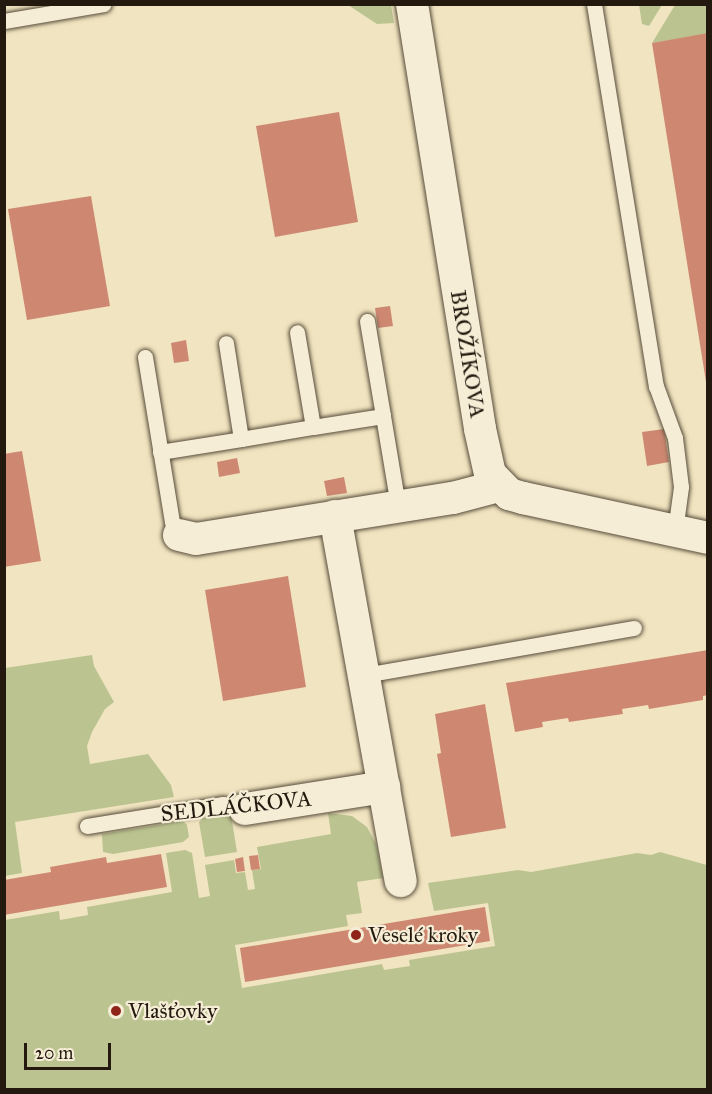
<!DOCTYPE html>
<meta charset="utf-8">
<style>
body{margin:0}
#map{position:relative;width:712px;height:1094px;overflow:hidden;background:#f1e4c0;font-family:"IM FELL Great Primer",serif}
div>[style]{position:absolute}
[style*='--x']{left:calc(var(--x)*1px);top:calc(var(--y)*1px);width:calc(var(--w)*1px);rotate:calc(var(--a)*1deg)}
.green>*{inset:0;background:#bbc491}
.building>*{inset:0;background:#ce8872}
.roads{filter:drop-shadow(0 0 2px #574c3a) drop-shadow(0 0 2px #574c3a)}
.lane>*{height:15px;margin:-7.5px;padding:0 7.5px;transform-origin:7.5px;border-radius:7.5px;background:#f6edd6}
.street>*{height:32px;margin:-16px;padding:0 16px;transform-origin:16px;border-radius:16px;background:#f6edd6}
.dots>*{width:16px;height:16px;translate:-50% -50%;box-sizing:border-box;border:3px solid #f6edd6;border-radius:50%}
span{translate:-50% -50%;white-space:nowrap;text-align:center;line-height:1.15;-webkit-text-stroke:4.5px #f6edd6;paint-order:stroke}
.street-label{font-size:22px;color:#24190e}
.poi-label{font-size:22px;color:#24190e}
.left{translate:0 -50%;text-align:left}
.frame{position:absolute;inset:0;border:6px solid #24190e;pointer-events:none}
.scale{position:absolute;left:24px;top:1043px;width:87px;height:27px;box-sizing:border-box;border:3px solid #24190e;border-top:0;padding-left:8px;font-size:18px;line-height:21px;white-space:nowrap;color:#24190e;-webkit-text-stroke:4px #f6edd6;paint-order:stroke}
</style>
<div id="map">
<div class="green">
<i style="clip-path:polygon(348px 5px,391px 5px,394px 23px,377px 24px)"></i>
<i style="clip-path:polygon(639px 5px,662px 5px,649px 26px,642px 24px)"></i>
<i style="clip-path:polygon(675px 5px,707px 5px,707px 34px,652px 43px)"></i>
<i style="clip-path:polygon(92px 655px,94px 666px,114px 702px,105px 709px,92px 732px,87px 746px,90px 764px,148px 754px,171px 785px,174px 797px,15px 822px,22px 873px,5px 876px,5px 668px)"></i>
<i style="clip-path:polygon(328px 813px,352px 816px,367px 827px,376px 844px,383px 878px,357px 882px,362px 913px,346px 915px,348px 926px,235px 945px,242px 988px,382px 964px,384px 970px,410px 966px,409px 960px,495px 946px,488px 903px,434px 911px,428px 883px,518px 870px,531px 872px,637px 853px,651px 855px,660px 852px,707px 865px,707px 1089px,5px 1089px,5px 920px,59px 911px,60px 920px,88px 915px,87px 907px,172px 892px,166px 853px,185px 850px,192px 853px,199px 898px,210px 896px,205px 865px,234px 860px,236px 873px,245px 872px,248px 890px,255px 889px,252px 870px,261px 869px,257px 847px,331px 834px)"></i>
<i style="clip-path:polygon(231px 815px,237px 852px,205px 857px,199px 822px,203px 818px)"></i>
<i style="clip-path:polygon(183px 821px,187px 825px,189px 837px,183px 842px,113px 854px,103px 852px,102px 834px)"></i>
</div>
<div class="building">
<i style="clip-path:polygon(708px 33px,708px 382px,706px 382px,652px 43px)"></i>
<i style="clip-path:polygon(339px 112px,358px 222px,275px 237px,256px 126px)"></i>
<i style="clip-path:polygon(91px 196px,110px 306px,27px 320px,8px 209px)"></i>
<i style="clip-path:polygon(390px 306px,393px 326px,378px 328px,375px 308px)"></i>
<i style="clip-path:polygon(186px 340px,189px 361px,174px 363px,171px 343px)"></i>
<i style="clip-path:polygon(664px 429px,669px 462px,647px 466px,642px 432px)"></i>
<i style="clip-path:polygon(22px 451px,41px 561px,4px 567px,4px 454px)"></i>
<i style="clip-path:polygon(237px 458px,240px 473px,219px 477px,217px 462px)"></i>
<i style="clip-path:polygon(344px 477px,347px 493px,327px 496px,324px 481px)"></i>
<i style="clip-path:polygon(288px 576px,306px 687px,223px 701px,205px 590px)"></i>
<i style="clip-path:polygon(708px 650px,708px 695px,703px 696px,703px 700px,649px 709px,648px 705px,622px 709px,623px 714px,569px 722px,568px 718px,542px 722px,543px 727px,515px 732px,506px 683px)"></i>
<i style="clip-path:polygon(485px 704px,506px 828px,451px 837px,437px 754px,441px 753px,435px 714px)"></i>
<i style="clip-path:polygon(161px 854px,167px 887px,4px 915px,4px 880px,51px 872px,50px 867px,106px 857px,107px 863px)"></i>
<i style="clip-path:polygon(258px 855px,260px 869px,251px 870px,249px 856px)"></i>
<i style="clip-path:polygon(243px 857px,245px 871px,237px 872px,235px 859px)"></i>
<i style="clip-path:polygon(485px 907px,490px 941px,245px 982px,240px 948px)"></i>
</div>
<div class="roads">
<div class="lane">
<i style="--x:594;--y:4;--w:387;--a:80.8"></i>
<i style="--x:656;--y:386;--w:55;--a:69.9"></i>
<i style="--x:675;--y:438;--w:49;--a:83"></i>
<i style="--x:681;--y:487;--w:44;--a:97.8"></i>
<i style="--x:4;--y:21;--w:101;--a:-9.6"></i>
<i style="--x:367;--y:321;--w:96;--a:80.4"></i>
<i style="--x:145;--y:357;--w:167;--a:80.7"></i>
<i style="--x:172;--y:522;--w:15;--a:62"></i>
<i style="--x:313;--y:427;--w:71;--a:-8.9"></i>
<i style="--x:383;--y:416;--w:91;--a:80.5"></i>
<i style="--x:241;--y:439;--w:73;--a:-9.5"></i>
<i style="--x:313;--y:427;--w:96;--a:-99.6"></i>
<i style="--x:160;--y:452;--w:82;--a:-9.1"></i>
<i style="--x:241;--y:439;--w:97;--a:-98.9"></i>
<i style="--x:364;--y:675;--w:274;--a:-9.9"></i>
<i style="--x:87;--y:826;--w:138;--a:-9.2"></i>
<i style="--x:223;--y:804;--w:23;--a:13"></i>
</div>
<div class="street">
<i style="--x:412;--y:4;--w:430;--a:80.9"></i>
<i style="--x:480;--y:429;--w:46;--a:77.5"></i>
<i style="--x:490;--y:474;--w:28;--a:46"></i>
<i style="--x:509;--y:494;--w:15;--a:16"></i>
<i style="--x:523;--y:498;--w:189;--a:12.2"></i>
<i style="--x:335;--y:516;--w:371;--a:79.8"></i>
<i style="--x:179;--y:535;--w:17;--a:13"></i>
<i style="--x:196;--y:539;--w:260;--a:-9.1"></i>
<i style="--x:453;--y:498;--w:47;--a:-14.9"></i>
<i style="--x:245;--y:809;--w:141;--a:-9"></i>
</div>
</div>
<div class="dots">
<i style="left:356px;top:935px;background:#8f2418"></i>
<i style="left:116px;top:1011px;background:#8f2418"></i>
</div>
<div class="street-label">
<span style="left:468px;top:354px;rotate:81deg">BROŽÍKOVA</span>
<span style="left:236px;top:806px;rotate:-6deg">SEDLÁČKOVA</span>
</div>
<div class="poi-label">
<span class="left" style="left:368px;top:935px">Veselé kroky</span>
<span class="left" style="left:128px;top:1011px">Vlašťovky</span>
</div>
<div class="frame"></div>
<div class="scale">20 m</div>
</div>
